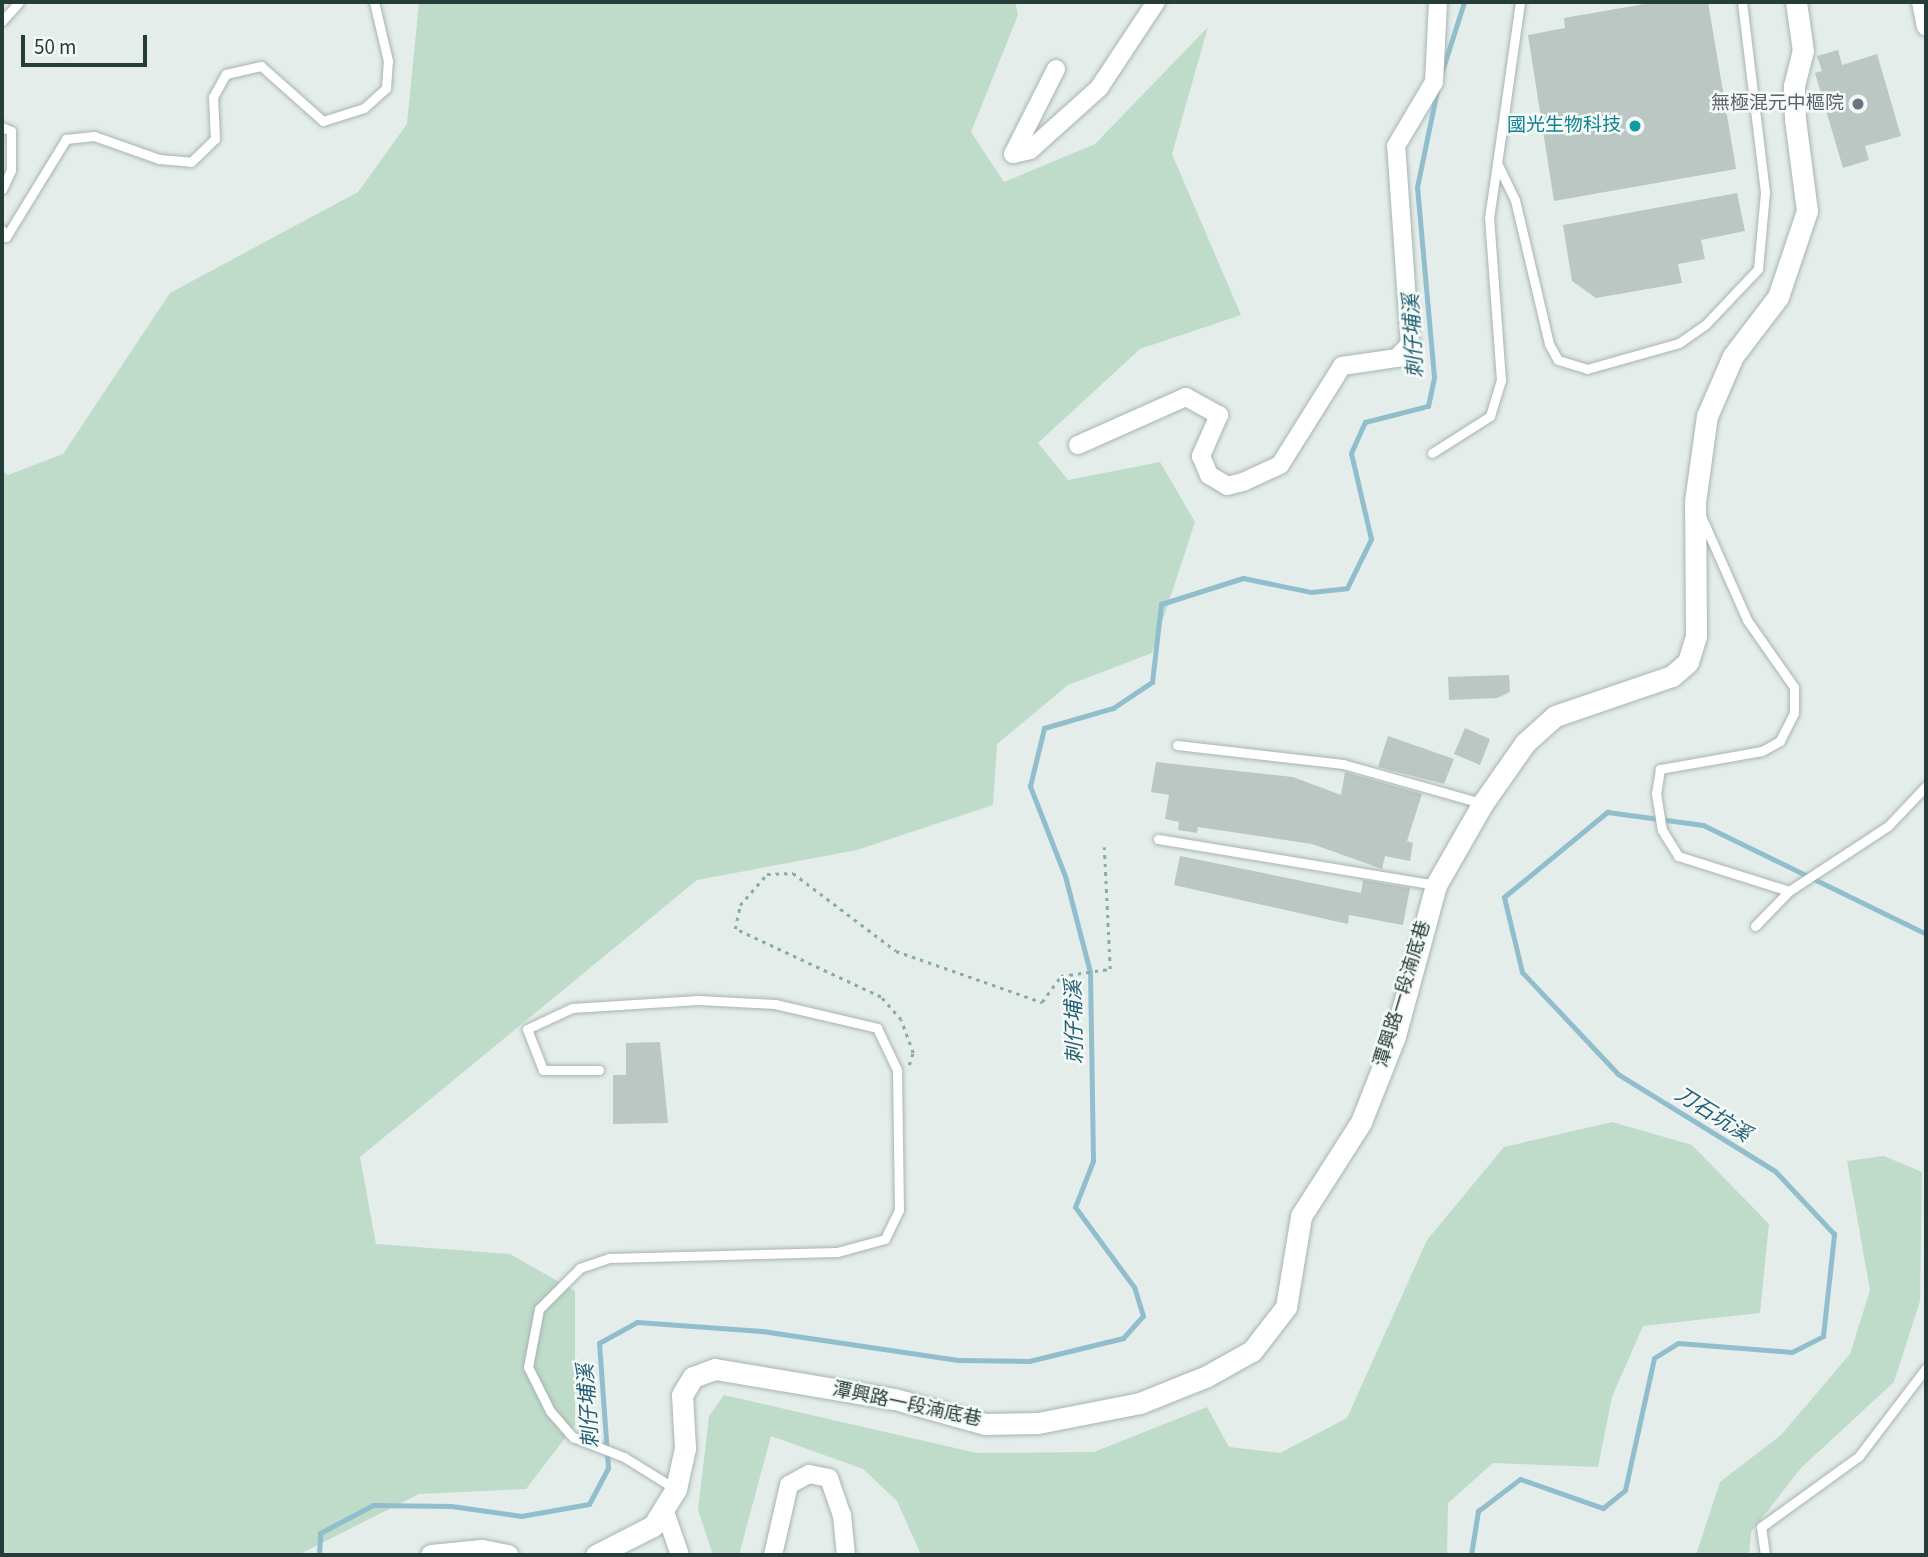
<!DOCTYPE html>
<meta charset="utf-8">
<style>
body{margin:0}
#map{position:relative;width:1928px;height:1557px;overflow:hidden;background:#e4edea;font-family:"Source Sans 3","Noto Sans TC",sans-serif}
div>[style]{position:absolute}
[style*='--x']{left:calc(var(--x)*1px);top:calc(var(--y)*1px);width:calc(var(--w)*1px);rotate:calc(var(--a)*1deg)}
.green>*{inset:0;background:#bfdcca}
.stream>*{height:5px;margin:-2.5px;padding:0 2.5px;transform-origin:2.5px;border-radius:2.5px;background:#91becd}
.building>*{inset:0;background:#bac7c3}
.path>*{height:2.5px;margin-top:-1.25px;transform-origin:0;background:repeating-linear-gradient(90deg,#87aea5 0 3.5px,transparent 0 8.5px)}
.roads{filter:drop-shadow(0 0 2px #a7b5b1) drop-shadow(0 0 2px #a7b5b1)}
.service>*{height:9px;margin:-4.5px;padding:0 4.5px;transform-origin:4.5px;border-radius:4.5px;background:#fff}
.minor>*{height:18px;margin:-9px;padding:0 9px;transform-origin:9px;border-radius:9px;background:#fff}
.tertiary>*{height:21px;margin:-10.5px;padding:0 10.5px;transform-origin:10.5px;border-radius:10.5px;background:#fff}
.dots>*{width:19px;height:19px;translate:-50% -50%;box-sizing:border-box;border:4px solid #f5f9f7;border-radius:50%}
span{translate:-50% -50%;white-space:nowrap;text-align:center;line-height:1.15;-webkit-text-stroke:5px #f5f9f7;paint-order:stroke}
.worship-label{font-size:19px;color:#5b616d}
.right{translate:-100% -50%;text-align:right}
.culture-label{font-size:19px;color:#0d838f}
.street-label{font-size:19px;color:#253d39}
.water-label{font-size:21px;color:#235f75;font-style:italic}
.frame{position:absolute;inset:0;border:4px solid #253d39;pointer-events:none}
.scale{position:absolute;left:21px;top:35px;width:126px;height:32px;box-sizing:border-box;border:4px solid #253d39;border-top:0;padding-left:9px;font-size:21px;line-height:24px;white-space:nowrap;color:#253d39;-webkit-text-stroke:5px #f5f9f7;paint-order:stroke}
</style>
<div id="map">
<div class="green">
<i style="clip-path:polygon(419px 2px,1015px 2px,1018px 15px,971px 132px,1004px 182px,1095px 144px,1208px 27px,1172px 154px,1241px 315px,1140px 349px,1038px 443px,1068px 480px,1160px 462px,1195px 522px,1152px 653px,1068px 685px,997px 744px,993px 805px,857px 850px,697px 880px,360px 1157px,376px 1244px,510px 1254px,575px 1291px,575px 1425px,526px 1489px,419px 1494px,298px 1555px,2px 1555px,2px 471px,8px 475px,63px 454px,170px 293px,358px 192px,407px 124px)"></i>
<i style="clip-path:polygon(1612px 1122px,1692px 1145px,1769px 1224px,1760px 1313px,1643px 1326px,1612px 1397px,1598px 1467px,1493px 1463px,1448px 1503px,1447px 1555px,921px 1555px,897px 1501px,863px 1469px,771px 1436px,739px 1555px,713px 1555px,698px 1510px,709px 1416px,724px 1395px,977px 1453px,1094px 1452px,1207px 1407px,1229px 1447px,1280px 1453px,1347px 1418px,1427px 1240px,1504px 1147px)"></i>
<i style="clip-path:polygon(1884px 1156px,1922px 1172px,1920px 1301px,1894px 1382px,1801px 1468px,1751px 1532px,1749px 1555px,1696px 1555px,1720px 1482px,1781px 1435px,1850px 1354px,1870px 1290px,1847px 1161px)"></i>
</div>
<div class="stream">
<i style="--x:1442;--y:71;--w:72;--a:-72.3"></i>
<i style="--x:319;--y:1555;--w:22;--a:-87"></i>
<i style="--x:320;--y:1533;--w:60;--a:-27.8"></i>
<i style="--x:373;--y:1505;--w:78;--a:0.7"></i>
<i style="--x:451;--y:1506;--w:71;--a:8.1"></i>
<i style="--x:521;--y:1516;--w:69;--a:-10"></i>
<i style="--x:589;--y:1504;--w:41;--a:-62.2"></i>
<i style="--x:608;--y:1468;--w:125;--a:-94.1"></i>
<i style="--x:599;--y:1343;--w:43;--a:-28.9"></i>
<i style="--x:637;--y:1322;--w:125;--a:4.1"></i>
<i style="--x:762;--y:1331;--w:198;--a:8.4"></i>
<i style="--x:958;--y:1360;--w:71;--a:0.8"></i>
<i style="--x:1029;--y:1361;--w:97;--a:-13.7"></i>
<i style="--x:1123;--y:1338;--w:30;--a:-48"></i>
<i style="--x:1143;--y:1316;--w:30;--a:-107"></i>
<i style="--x:1134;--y:1287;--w:99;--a:-126.4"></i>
<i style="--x:1075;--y:1207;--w:49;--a:-68.6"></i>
<i style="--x:1093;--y:1161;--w:189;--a:-90.9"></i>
<i style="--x:1090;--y:972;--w:99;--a:-104.6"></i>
<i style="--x:1065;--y:876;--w:97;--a:-111.3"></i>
<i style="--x:1030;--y:786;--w:60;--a:-76.4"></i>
<i style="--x:1044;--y:728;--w:72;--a:-16.2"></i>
<i style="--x:1113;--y:708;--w:47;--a:-33.7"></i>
<i style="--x:1152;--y:682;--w:79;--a:-83.4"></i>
<i style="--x:1161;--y:604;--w:86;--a:-17.6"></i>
<i style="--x:1243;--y:578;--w:69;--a:11.6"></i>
<i style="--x:1311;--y:592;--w:36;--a:-6"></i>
<i style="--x:1347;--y:588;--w:55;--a:-63.9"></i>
<i style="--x:1371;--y:539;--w:88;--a:-103.1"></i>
<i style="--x:1351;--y:453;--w:34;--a:-66"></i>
<i style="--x:1365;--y:422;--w:65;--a:-14.3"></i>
<i style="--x:1428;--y:406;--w:30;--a:-78"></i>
<i style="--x:1434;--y:377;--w:191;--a:-95.1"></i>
<i style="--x:1417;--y:187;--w:99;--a:-78.3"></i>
<i style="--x:1471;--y:1555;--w:45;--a:-81"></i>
<i style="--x:1478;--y:1511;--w:53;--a:-37.3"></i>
<i style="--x:1520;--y:1479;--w:88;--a:19.3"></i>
<i style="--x:1603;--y:1508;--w:28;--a:-39"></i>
<i style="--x:1625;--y:1490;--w:135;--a:-77.6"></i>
<i style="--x:1654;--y:1358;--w:28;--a:-32"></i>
<i style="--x:1678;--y:1343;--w:114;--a:4.5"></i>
<i style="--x:1792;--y:1352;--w:35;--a:-27"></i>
<i style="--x:1823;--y:1336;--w:103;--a:-83.8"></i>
<i style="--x:1834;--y:1234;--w:86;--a:-133.1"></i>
<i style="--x:1775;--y:1171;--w:185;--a:-148.3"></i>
<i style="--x:1618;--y:1074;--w:140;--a:-133.3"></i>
<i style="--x:1522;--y:972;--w:77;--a:-103.5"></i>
<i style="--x:1504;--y:897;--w:134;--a:-39.5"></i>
<i style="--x:1607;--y:812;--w:97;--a:7.7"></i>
<i style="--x:1703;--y:825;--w:248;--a:26"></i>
</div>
<div class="building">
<i style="clip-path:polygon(1656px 2px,1708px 2px,1736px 169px,1554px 201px,1528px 35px,1565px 28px,1564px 18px)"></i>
<i style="clip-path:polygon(1838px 50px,1842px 65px,1877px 54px,1901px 136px,1865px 146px,1869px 160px,1843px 168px,1815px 73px,1822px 71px,1817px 56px)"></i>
<i style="clip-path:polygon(1737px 193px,1745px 231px,1701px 240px,1705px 259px,1678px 264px,1682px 283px,1596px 298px,1572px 281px,1563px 225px)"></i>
<i style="clip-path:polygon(1509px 675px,1510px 692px,1497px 698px,1449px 700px,1448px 677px)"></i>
<i style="clip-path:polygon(1465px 728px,1490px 739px,1480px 765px,1454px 754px)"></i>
<i style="clip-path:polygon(1388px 736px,1454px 759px,1444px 784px,1378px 767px)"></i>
<i style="clip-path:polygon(1156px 762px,1293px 777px,1341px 795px,1345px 772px,1422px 794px,1407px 841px,1413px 843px,1410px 861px,1385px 856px,1382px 869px,1312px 844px,1198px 827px,1197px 833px,1178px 830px,1179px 822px,1165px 819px,1169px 795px,1151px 792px)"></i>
<i style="clip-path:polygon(1180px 856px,1361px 893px,1363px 880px,1410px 888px,1403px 925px,1349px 915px,1348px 924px,1174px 885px)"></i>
<i style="clip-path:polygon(660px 1042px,668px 1123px,613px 1124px,613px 1075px,626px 1075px,626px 1043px)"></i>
</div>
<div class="path">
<i style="--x:909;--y:1065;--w:13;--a:-72"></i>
<i style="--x:913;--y:1053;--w:35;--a:-110"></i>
<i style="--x:901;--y:1020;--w:30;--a:-131"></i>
<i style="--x:881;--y:997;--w:161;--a:-155"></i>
<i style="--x:735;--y:929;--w:25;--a:-78"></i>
<i style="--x:740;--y:905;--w:41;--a:-48.9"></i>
<i style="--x:767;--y:874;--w:26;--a:-2"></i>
<i style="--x:793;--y:873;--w:129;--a:37.1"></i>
<i style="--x:896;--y:951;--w:155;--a:19.3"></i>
<i style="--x:1042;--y:1002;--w:32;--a:-54"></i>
<i style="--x:1061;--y:976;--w:49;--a:-8.1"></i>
<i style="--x:1110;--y:969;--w:122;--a:-92.8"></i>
</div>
<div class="roads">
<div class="service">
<i style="--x:1520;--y:2;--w:163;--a:98.1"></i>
<i style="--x:1497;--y:163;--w:41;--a:64.1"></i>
<i style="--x:1515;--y:200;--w:148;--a:76.7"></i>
<i style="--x:1549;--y:344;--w:18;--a:61"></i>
<i style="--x:1558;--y:360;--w:30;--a:17"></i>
<i style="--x:1587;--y:369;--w:96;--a:-15.8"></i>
<i style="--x:1679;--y:343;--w:32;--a:-35"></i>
<i style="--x:1705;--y:325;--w:77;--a:-46.6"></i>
<i style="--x:1758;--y:269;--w:77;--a:-84.8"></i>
<i style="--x:1765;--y:192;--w:191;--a:-96.9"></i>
<i style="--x:2;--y:21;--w:25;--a:-48"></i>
<i style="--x:2;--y:127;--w:10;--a:24"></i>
<i style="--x:11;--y:131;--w:39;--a:90"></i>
<i style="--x:11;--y:170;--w:21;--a:115"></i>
<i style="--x:2;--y:230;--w:8;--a:60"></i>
<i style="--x:6;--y:237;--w:115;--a:-58.5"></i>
<i style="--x:66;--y:139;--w:28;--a:-6"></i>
<i style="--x:94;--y:136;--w:69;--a:19.5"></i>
<i style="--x:159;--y:159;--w:32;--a:5"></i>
<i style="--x:191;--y:162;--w:33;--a:-44"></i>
<i style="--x:215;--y:139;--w:42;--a:-92.7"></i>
<i style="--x:213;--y:97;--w:26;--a:-61"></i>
<i style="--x:226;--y:74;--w:36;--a:-13"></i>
<i style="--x:261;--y:66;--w:83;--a:41.6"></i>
<i style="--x:323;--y:121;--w:43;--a:-17.6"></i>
<i style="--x:364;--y:108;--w:30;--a:-42"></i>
<i style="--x:386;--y:88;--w:27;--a:-86"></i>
<i style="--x:388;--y:61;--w:61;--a:-103.3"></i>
<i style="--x:1432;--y:453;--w:69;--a:-32.5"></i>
<i style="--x:1490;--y:416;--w:38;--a:-73"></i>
<i style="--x:1501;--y:380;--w:162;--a:-94.2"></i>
<i style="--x:1489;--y:218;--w:55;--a:-81.6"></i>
<i style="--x:1701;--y:516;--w:114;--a:66.1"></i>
<i style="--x:1747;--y:620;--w:82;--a:55"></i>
<i style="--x:1794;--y:687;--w:26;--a:90"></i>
<i style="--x:1794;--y:713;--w:31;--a:117"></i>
<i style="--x:1780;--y:741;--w:21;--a:151"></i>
<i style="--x:1762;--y:751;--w:104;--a:170"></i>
<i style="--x:1660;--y:769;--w:24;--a:99"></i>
<i style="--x:1656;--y:793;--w:37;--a:81"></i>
<i style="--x:1662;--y:830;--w:31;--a:58"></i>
<i style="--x:1678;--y:856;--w:116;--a:17.5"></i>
<i style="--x:1177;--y:745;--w:167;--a:6.5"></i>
<i style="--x:1343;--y:764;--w:143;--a:15.8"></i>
<i style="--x:1158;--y:839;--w:282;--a:9.4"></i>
<i style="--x:1755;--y:926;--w:49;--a:-45.8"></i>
<i style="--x:1789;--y:891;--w:118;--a:-33.3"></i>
<i style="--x:1888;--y:826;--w:55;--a:-46.5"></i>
<i style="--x:599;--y:1070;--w:56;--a:180"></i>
<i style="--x:543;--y:1070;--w:44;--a:-111.3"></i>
<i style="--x:527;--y:1029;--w:50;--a:-25"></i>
<i style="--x:572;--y:1008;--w:126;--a:-3.6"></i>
<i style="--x:698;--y:1000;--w:77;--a:3"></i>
<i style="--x:775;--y:1004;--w:105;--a:13.2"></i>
<i style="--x:877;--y:1028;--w:47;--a:64.5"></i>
<i style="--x:897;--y:1070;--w:140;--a:89.2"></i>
<i style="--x:899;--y:1210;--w:32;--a:116"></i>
<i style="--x:885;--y:1239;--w:50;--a:164.8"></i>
<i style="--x:837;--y:1252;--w:228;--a:178.5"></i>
<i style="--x:609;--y:1258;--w:31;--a:161"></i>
<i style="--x:580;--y:1268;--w:58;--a:135"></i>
<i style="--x:539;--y:1309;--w:59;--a:100.7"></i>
<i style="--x:528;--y:1367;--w:49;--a:63.4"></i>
<i style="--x:550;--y:1411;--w:35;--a:49"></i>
<i style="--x:573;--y:1437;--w:55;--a:21.4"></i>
<i style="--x:624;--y:1457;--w:59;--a:31.8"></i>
<i style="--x:1765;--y:1555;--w:28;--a:-98"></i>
<i style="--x:1761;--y:1527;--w:121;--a:-35.9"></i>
<i style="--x:1859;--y:1456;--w:111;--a:-52.7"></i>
</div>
<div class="minor">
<i style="--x:1921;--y:2;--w:25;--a:79"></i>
<i style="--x:1056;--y:69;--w:95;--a:116.8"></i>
<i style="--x:1013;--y:154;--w:17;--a:-13"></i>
<i style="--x:1030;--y:150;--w:93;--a:-41.9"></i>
<i style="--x:1099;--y:88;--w:103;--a:-56.5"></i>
<i style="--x:1078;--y:445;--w:118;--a:-24"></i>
<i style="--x:1186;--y:397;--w:38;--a:29"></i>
<i style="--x:1219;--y:415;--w:45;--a:113.7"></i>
<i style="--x:1201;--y:456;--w:21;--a:67"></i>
<i style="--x:1209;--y:475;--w:21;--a:31"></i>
<i style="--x:1227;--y:486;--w:16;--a:-14"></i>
<i style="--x:1243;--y:482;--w:41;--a:-24.7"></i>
<i style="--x:1280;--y:465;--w:117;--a:-57.9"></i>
<i style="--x:1342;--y:366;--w:56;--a:-8.3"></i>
<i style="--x:1397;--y:358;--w:19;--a:-47"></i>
<i style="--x:1410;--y:344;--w:198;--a:-94"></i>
<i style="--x:1396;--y:146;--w:74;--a:-59.3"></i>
<i style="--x:1434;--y:82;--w:80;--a:-87.1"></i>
<i style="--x:664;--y:1509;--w:49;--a:70.8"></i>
<i style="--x:773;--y:1555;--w:72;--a:-77.1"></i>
<i style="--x:789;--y:1485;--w:23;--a:-29"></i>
<i style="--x:809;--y:1474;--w:20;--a:11"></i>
<i style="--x:829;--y:1478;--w:39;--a:71"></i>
<i style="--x:842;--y:1515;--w:40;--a:84.3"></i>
</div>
<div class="tertiary">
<i style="--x:431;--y:1555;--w:51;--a:-5.6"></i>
<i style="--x:482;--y:1550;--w:26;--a:11"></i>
<i style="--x:596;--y:1555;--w:64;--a:-27"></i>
<i style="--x:653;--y:1526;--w:44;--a:-58.1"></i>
<i style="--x:676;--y:1489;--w:42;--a:-77.6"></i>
<i style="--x:685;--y:1448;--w:53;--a:-93.2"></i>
<i style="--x:682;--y:1395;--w:21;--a:-59"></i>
<i style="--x:693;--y:1377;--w:23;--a:-20"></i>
<i style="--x:715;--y:1369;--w:182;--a:9.5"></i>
<i style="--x:895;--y:1399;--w:93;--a:15.5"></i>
<i style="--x:985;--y:1424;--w:53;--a:-1.1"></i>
<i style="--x:1038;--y:1423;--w:104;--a:-11.1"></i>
<i style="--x:1140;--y:1403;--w:72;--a:-21.9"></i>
<i style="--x:1207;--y:1376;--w:51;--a:-29.1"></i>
<i style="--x:1252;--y:1351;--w:56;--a:-52.3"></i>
<i style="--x:1286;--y:1307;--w:92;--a:-80.6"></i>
<i style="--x:1301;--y:1216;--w:112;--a:-57.4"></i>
<i style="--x:1361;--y:1122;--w:92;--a:-68.4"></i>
<i style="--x:1395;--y:1036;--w:156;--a:-74.8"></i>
<i style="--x:1436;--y:885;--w:95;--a:-60.2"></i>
<i style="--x:1483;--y:803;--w:73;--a:-55"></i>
<i style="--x:1525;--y:743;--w:40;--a:-42"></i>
<i style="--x:1555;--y:716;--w:124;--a:-18.9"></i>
<i style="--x:1672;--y:676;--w:21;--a:-41"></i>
<i style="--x:1688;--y:662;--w:28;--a:-73"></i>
<i style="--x:1696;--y:635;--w:133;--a:-90.4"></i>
<i style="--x:1695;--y:502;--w:87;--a:-82.1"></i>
<i style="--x:1707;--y:416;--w:65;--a:-66.6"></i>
<i style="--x:1733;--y:356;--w:74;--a:-52.7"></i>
<i style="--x:1778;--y:297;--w:91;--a:-71.4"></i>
<i style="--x:1807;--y:211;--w:94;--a:-97.4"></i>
<i style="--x:1795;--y:118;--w:32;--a:-92"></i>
<i style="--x:1794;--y:86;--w:36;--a:-76"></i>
<i style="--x:1803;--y:51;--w:49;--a:-98.1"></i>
</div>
</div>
<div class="dots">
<i style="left:1858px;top:104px;background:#6b7280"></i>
<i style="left:1635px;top:126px;background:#0f9aa8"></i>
</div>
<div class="worship-label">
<span class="right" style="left:1844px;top:104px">無極混元中樞院</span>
</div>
<div class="culture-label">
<span class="right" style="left:1621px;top:126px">國光生物科技</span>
</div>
<div class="street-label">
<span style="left:1403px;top:994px;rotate:-73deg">潭興路一段湳底巷</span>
<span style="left:907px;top:1405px;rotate:12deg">潭興路一段湳底巷</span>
</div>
<div class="water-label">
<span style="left:1413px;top:336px;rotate:-93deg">刺仔埔溪</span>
<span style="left:1074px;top:1022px;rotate:-91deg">刺仔埔溪</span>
<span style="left:1713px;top:1114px;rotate:32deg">刀石坑溪</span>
<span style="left:588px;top:1406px;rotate:-94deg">刺仔埔溪</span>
</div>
<div class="frame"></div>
<div class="scale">50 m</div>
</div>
